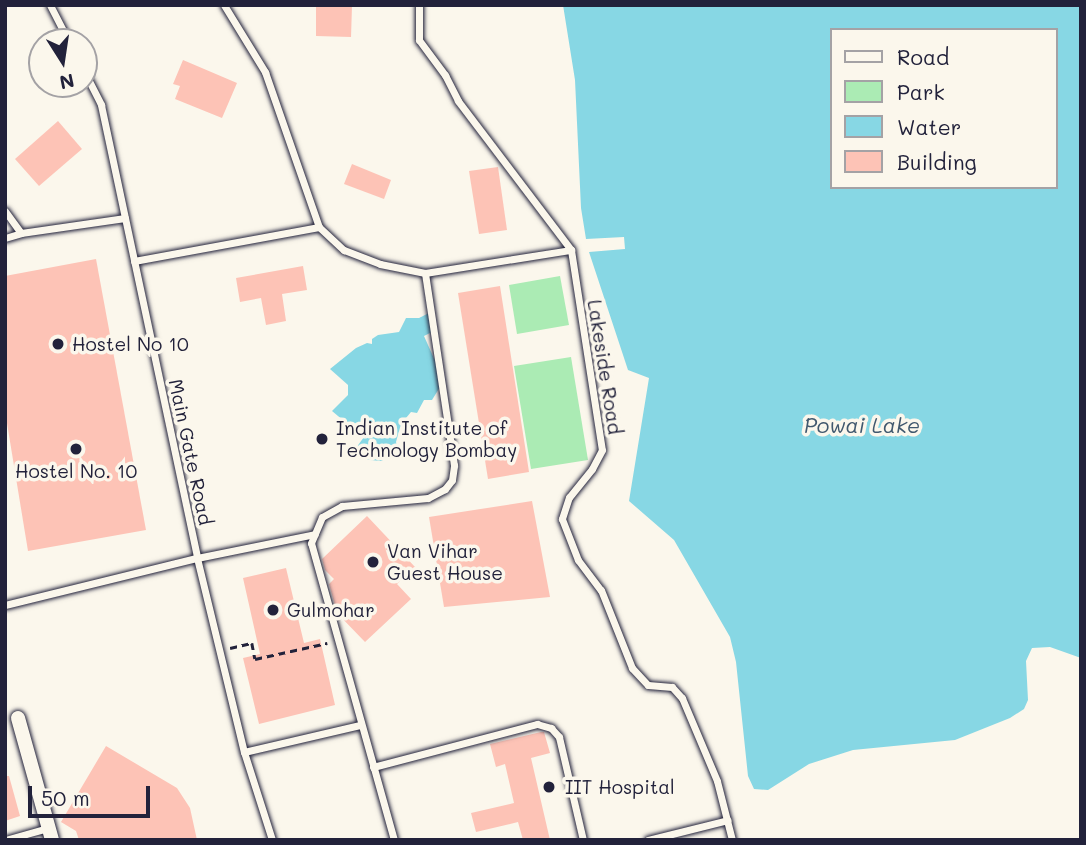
<!DOCTYPE html>
<style>
body{margin:0}
#map{position:relative;width:1086px;height:845px;overflow:hidden;background:#fbf7ec;font-family:Mali,sans-serif}
div>[style]{position:absolute}
[style*='--x']{left:calc(var(--x)*1px);top:calc(var(--y)*1px);width:calc(var(--w)*1px);rotate:calc(var(--a)*1deg)}
.green>*{inset:0;background:#abebb4}
.water>*{inset:0;background:#87d7e4}
.building>*{inset:0;background:#fdc3b6}
.path>*{height:2.5px;margin-top:-1.25px;transform-origin:0;background:repeating-linear-gradient(90deg,#22223b 0 7px,transparent 0 12px)}
.roads{filter:drop-shadow(0 0 2px #22223b) drop-shadow(0 0 2px #22223b)}
.lane>*{height:7px;margin:-3.5px;padding:0 3.5px;transform-origin:3.5px;border-radius:3.5px;background:#fbf7ec}
.street>*{height:14px;margin:-7px;padding:0 7px;transform-origin:7px;border-radius:7px;background:#fbf7ec}
.dots>*{width:19px;height:19px;translate:-50% -50%;box-sizing:border-box;border:4px solid #fbf7ec;border-radius:50%}
span{translate:-50% -50%;white-space:nowrap;text-align:center;line-height:1.15;-webkit-text-stroke:7px #fbf7ec;paint-order:stroke}
.poi-label{font-size:19px;color:#22223b}
.left{translate:0 -50%;text-align:left}
.street-label{font-size:19px;color:#22223b}
.water-label{font-size:21px;color:#40586e;font-style:italic}
.frame{position:absolute;inset:0;border:7px solid #22223b;pointer-events:none}
.legend{position:absolute;left:830px;top:28px;width:228px;height:161px;box-sizing:border-box;background:#fbf7ec;border:2px solid #a4a2a5;margin:0;padding:9px 12px;list-style:none;font-size:21px;color:#22223b}
.legend li{display:flex;align-items:center;gap:14px;height:35px}
.legend b{width:35px;border:2px solid #a4a2a5}
.north{position:absolute;left:28px;top:28px;width:70px;height:70px;box-sizing:border-box;background:#fbf7ec;border:2px solid #a4a2a5;border-radius:50%;rotate:168deg;font-size:19px;font-weight:700;line-height:28px;text-align:center;color:#22223b}
.north::after{content:'';display:block;margin:auto;width:24px;height:32px;background:#22223b;clip-path:polygon(50% 0,100% 100%,50% 72%,0 100%)}
.scale{position:absolute;left:28px;top:786px;width:122px;height:32px;box-sizing:border-box;border:4px solid #22223b;border-top:0;padding-left:9px;font-size:21px;line-height:24px;white-space:nowrap;color:#22223b;-webkit-text-stroke:5px #fbf7ec;paint-order:stroke}
</style>
<div id="map">
<div class="green">
<i style="clip-path:polygon(560px 276px,569px 325px,517px 334px,509px 285px)"></i>
<i style="clip-path:polygon(571px 357px,588px 460px,531px 469px,514px 366px)"></i>
</div>
<div class="water">
<i style="clip-path:polygon(evenodd,563px 5px,1081px 5px,1081px 658px,1050px 647px,1032px 648px,1026px 661px,1028px 700px,1024px 709px,1010px 718px,955px 740px,853px 750px,809px 764px,768px 790px,754px 789px,748px 776px,736px 662px,730px 637px,674px 540px,629px 501px,649px 378px,628px 370px,589px 252px,625px 249px,624px 237px,586px 239px,581px 208px,575px 80px,563px 5px,832px 30px,1056px 30px,1056px 187px,832px 187px,832px 30px)"></i>
<i style="clip-path:polygon(429px 313px,432px 332px,424px 336px,436px 363px,440px 387px,432px 400px,424px 400px,417px 413px,411px 412px,401px 424px,396px 442px,398px 450px,393px 456px,381px 461px,359px 459px,356px 448px,364px 437px,359px 433px,348px 434px,350px 426px,332px 411px,348px 395px,348px 385px,330px 369px,356px 348px,367px 343px,372px 344px,372px 339px,378px 335px,399px 332px,406px 318px,419px 318px)"></i>
</div>
<div class="building">
<i style="clip-path:polygon(316px 5px,352px 5px,351px 37px,316px 36px)"></i>
<i style="clip-path:polygon(183px 60px,237px 83px,222px 118px,175px 99px,180px 86px,173px 84px)"></i>
<i style="clip-path:polygon(58px 121px,82px 149px,39px 186px,15px 159px)"></i>
<i style="clip-path:polygon(352px 164px,391px 180px,384px 199px,344px 184px)"></i>
<i style="clip-path:polygon(498px 167px,507px 230px,479px 234px,469px 171px)"></i>
<i style="clip-path:polygon(96px 259px,146px 530px,28px 551px,5px 411px,5px 276px)"></i>
<i style="clip-path:polygon(303px 266px,307px 290px,282px 294px,286px 321px,266px 325px,261px 298px,240px 302px,236px 278px)"></i>
<i style="clip-path:polygon(500px 286px,529px 472px,488px 479px,458px 293px)"></i>
<i style="clip-path:polygon(532px 501px,550px 597px,444px 607px,429px 517px)"></i>
<i style="clip-path:polygon(367px 516px,415px 567px,397px 584px,411px 599px,365px 642px,337px 613px,329px 584px,334px 579px,325px 570px,322px 559px)"></i>
<i style="clip-path:polygon(286px 568px,304px 643px,320px 639px,335px 705px,259px 724px,243px 658px,260px 654px,243px 578px)"></i>
<i style="clip-path:polygon(541px 732px,544px 732px,550px 753px,531px 758px,550px 840px,523px 840px,518px 822px,476px 832px,471px 813px,514px 803px,505px 764px,496px 767px,490px 744px)"></i>
<i style="clip-path:polygon(106px 746px,177px 788px,190px 808px,197px 840px,79px 840px,76px 831px,61px 822px)"></i>
<i style="clip-path:polygon(5px 776px,9px 776px,20px 816px,5px 821px)"></i>
</div>
<div class="path">
<i style="--x:230;--y:648;--w:23;--a:-13"></i>
<i style="--x:252;--y:643;--w:16;--a:79"></i>
<i style="--x:255;--y:659;--w:74;--a:-12.5"></i>
</div>
<div class="roads">
<div class="lane">
<i style="--x:50;--y:5;--w:42;--a:62.8"></i>
<i style="--x:224;--y:5;--w:79;--a:58.5"></i>
<i style="--x:265;--y:72;--w:164;--a:70.8"></i>
<i style="--x:419;--y:5;--w:35;--a:90"></i>
<i style="--x:419;--y:40;--w:44;--a:53.4"></i>
<i style="--x:445;--y:75;--w:29;--a:63"></i>
<i style="--x:458;--y:101;--w:187;--a:52.8"></i>
<i style="--x:571;--y:250;--w:202;--a:81.2"></i>
<i style="--x:602;--y:450;--w:21;--a:118"></i>
<i style="--x:592;--y:469;--w:36;--a:129"></i>
<i style="--x:569;--y:497;--w:23;--a:108"></i>
<i style="--x:562;--y:519;--w:44;--a:68.7"></i>
<i style="--x:578;--y:560;--w:38;--a:53"></i>
<i style="--x:601;--y:590;--w:84;--a:68.3"></i>
<i style="--x:632;--y:668;--w:23;--a:47"></i>
<i style="--x:648;--y:685;--w:24;--a:5"></i>
<i style="--x:672;--y:687;--w:15;--a:48"></i>
<i style="--x:682;--y:698;--w:90;--a:67.1"></i>
<i style="--x:717;--y:781;--w:61;--a:75.7"></i>
<i style="--x:84;--y:71;--w:38;--a:63"></i>
<i style="--x:101;--y:105;--w:463;--a:78"></i>
<i style="--x:197;--y:558;--w:200;--a:76.4"></i>
<i style="--x:244;--y:752;--w:92;--a:72.3"></i>
<i style="--x:5;--y:211;--w:27;--a:54"></i>
<i style="--x:5;--y:238;--w:17;--a:-17"></i>
<i style="--x:21;--y:233;--w:105;--a:-8.2"></i>
<i style="--x:134;--y:261;--w:188;--a:-10.4"></i>
<i style="--x:319;--y:227;--w:34;--a:43"></i>
<i style="--x:344;--y:250;--w:39;--a:21"></i>
<i style="--x:380;--y:264;--w:46;--a:11.3"></i>
<i style="--x:425;--y:273;--w:148;--a:-9"></i>
<i style="--x:5;--y:605;--w:198;--a:-13.8"></i>
<i style="--x:197;--y:558;--w:120;--a:-11.5"></i>
<i style="--x:244;--y:752;--w:119;--a:-13.1"></i>
<i style="--x:373;--y:767;--w:170;--a:-14.7"></i>
<i style="--x:537;--y:724;--w:15;--a:16"></i>
<i style="--x:551;--y:728;--w:12;--a:48"></i>
<i style="--x:559;--y:737;--w:106;--a:76.9"></i>
<i style="--x:5;--y:840;--w:45;--a:-15.6"></i>
<i style="--x:394;--y:840;--w:308;--a:-105.6"></i>
<i style="--x:311;--y:543;--w:28;--a:-67"></i>
<i style="--x:322;--y:517;--w:23;--a:-29"></i>
<i style="--x:342;--y:506;--w:86;--a:-5.3"></i>
<i style="--x:428;--y:498;--w:19;--a:-28"></i>
<i style="--x:445;--y:489;--w:11;--a:-52"></i>
<i style="--x:452;--y:480;--w:15;--a:-82"></i>
<i style="--x:454;--y:465;--w:194;--a:-98.6"></i>
<i style="--x:648;--y:840;--w:82;--a:-14"></i>
</div>
<div class="street">
<i style="--x:18;--y:718;--w:127;--a:74.4"></i>
</div>
</div>
<div class="dots">
<i style="left:58px;top:344px;background:#22223b"></i>
<i style="left:322px;top:439px;background:#22223b"></i>
<i style="left:76px;top:449px;background:#22223b"></i>
<i style="left:373px;top:562px;background:#22223b"></i>
<i style="left:273px;top:610px;background:#22223b"></i>
<i style="left:549px;top:787px;background:#22223b"></i>
</div>
<div class="poi-label">
<span class="left" style="left:72px;top:344px">Hostel No 10</span>
<span class="left" style="left:336px;top:439px">Indian Institute of<br>Technology Bombay</span>
<span style="left:76px;top:471px">Hostel No. 10</span>
<span class="left" style="left:387px;top:562px">Van Vihar<br>Guest House</span>
<span class="left" style="left:287px;top:610px">Gulmohar</span>
<span class="left" style="left:565px;top:787px">IIT Hospital</span>
</div>
<div class="street-label">
<span style="left:605px;top:367px;rotate:81deg">Lakeside Road</span>
<span style="left:191px;top:452px;rotate:78deg">Main Gate Road</span>
</div>
<div class="water-label">
<span style="left:862px;top:425px">Powai Lake</span>
</div>
<div class="frame"></div>
<ul class="legend">
<li><b style="height:9px;background:#fbf7ec"></b>Road</li>
<li><b style="height:19px;background:#abebb4"></b>Park</li>
<li><b style="height:19px;background:#87d7e4"></b>Water</li>
<li><b style="height:19px;background:#fdc3b6"></b>Building</li>
</ul>
<div class="north">N</div>
<div class="scale">50 m</div>
</div>
